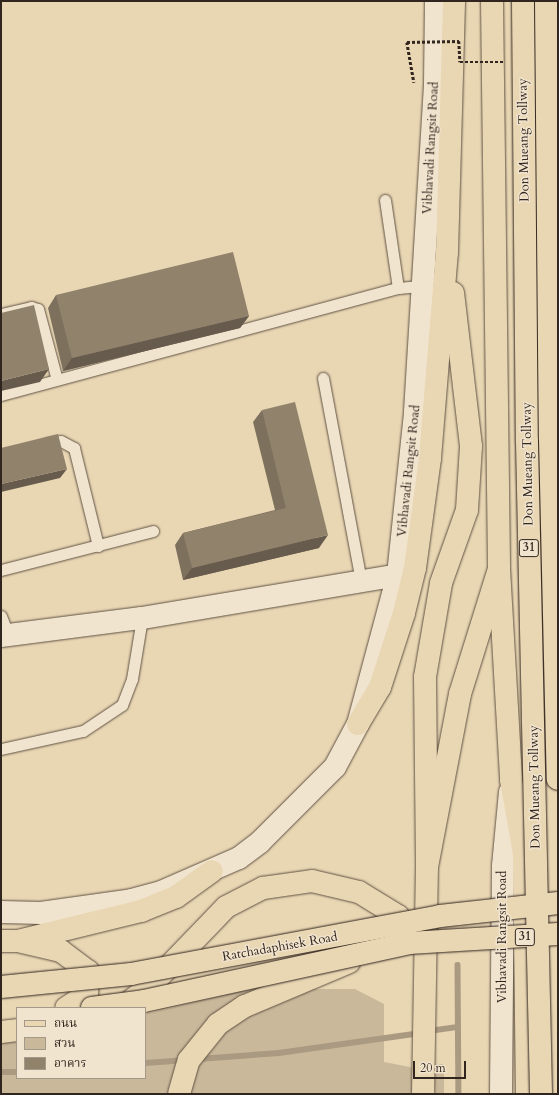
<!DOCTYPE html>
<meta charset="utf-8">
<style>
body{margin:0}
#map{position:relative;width:559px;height:1095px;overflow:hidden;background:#e9d6b3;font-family:Cardo,"Noto Serif Thai",serif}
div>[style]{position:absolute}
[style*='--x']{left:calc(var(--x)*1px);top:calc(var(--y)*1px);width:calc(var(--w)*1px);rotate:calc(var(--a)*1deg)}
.green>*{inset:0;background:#cab89a}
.stream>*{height:5.5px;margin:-2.75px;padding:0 2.75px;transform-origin:2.75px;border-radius:2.75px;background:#aa9a81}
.path>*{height:2.5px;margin-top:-1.25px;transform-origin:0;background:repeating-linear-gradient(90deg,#31261f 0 3px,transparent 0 5px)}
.roads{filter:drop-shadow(0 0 1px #5f5244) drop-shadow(0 0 1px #5f5244)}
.service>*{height:11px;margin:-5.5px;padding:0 5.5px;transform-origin:5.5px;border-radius:5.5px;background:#f1e4ce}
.minor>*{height:22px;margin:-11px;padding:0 11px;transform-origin:11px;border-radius:11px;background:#f1e4ce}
.secondary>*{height:22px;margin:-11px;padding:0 11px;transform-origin:11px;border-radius:11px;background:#f1e4ce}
.primary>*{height:22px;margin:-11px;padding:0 11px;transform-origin:11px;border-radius:11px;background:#e9d6b3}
.trunk>*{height:22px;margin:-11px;padding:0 11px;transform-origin:11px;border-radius:11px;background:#e9d6b3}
.motorway>*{height:22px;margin:-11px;padding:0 11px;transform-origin:11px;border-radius:11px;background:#e9d6b3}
.path-bridge>*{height:2.5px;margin-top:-1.25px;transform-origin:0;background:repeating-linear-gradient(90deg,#31261f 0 3px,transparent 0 5px)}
.bridges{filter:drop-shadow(0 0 1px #31261f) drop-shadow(0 0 1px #31261f)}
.primary-bridge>*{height:22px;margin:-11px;padding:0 11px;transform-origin:11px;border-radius:11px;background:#e9d6b3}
.motorway-bridge>*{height:22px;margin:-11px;padding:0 11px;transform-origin:11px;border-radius:11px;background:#e9d6b3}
.wall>*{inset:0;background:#7d705d}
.shaded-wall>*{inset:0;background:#665b4c}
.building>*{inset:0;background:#91826c}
span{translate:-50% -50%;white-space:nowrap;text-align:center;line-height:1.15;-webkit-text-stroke:3px #f1e4ce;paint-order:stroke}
.shield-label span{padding:1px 3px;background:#f1e4ce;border:1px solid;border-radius:3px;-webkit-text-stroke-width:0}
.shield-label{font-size:12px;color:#31261f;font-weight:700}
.street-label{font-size:13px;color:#31261f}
.frame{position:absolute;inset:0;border:2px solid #31261f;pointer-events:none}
.legend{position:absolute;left:16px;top:1007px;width:130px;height:72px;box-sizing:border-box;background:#f1e4ce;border:1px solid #a49888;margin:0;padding:5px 7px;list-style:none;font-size:12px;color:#31261f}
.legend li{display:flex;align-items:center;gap:8px;height:20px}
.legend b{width:20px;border:1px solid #a49888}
.scale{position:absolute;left:413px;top:1061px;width:53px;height:18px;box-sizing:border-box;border:2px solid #31261f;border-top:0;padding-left:5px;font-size:12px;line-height:14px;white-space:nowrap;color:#31261f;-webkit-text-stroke:3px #f1e4ce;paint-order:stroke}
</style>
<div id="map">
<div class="green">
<i style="clip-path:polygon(252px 989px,355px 989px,384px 1004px,384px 1062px,415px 1068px,415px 1094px,1px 1094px,1px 1040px,17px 1038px,17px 1078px,145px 1078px,145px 1014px)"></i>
<i style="clip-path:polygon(435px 1064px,444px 1064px,444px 1094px,435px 1094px)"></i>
</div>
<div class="stream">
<i style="--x:458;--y:965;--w:129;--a:89.6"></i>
<i style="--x:429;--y:1031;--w:29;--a:-8"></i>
<i style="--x:199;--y:1059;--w:80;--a:-4.3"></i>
<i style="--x:279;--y:1053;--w:143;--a:-8"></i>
<i style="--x:145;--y:1063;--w:39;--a:-4"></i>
<i style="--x:1;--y:1072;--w:16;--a:0"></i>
</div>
<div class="path">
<i style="--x:407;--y:42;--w:41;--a:80.1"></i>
</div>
<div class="roads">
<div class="service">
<i style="--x:385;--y:200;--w:89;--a:81.6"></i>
<i style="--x:1;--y:314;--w:31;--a:-13"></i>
<i style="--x:31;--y:307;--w:7;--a:16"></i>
<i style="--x:38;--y:309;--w:73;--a:75"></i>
<i style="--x:323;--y:378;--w:208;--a:79.4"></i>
<i style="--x:1;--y:395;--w:411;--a:-15.1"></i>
<i style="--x:398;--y:288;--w:25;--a:-5"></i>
<i style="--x:46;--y:444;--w:15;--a:-11"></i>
<i style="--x:61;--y:441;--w:15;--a:28"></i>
<i style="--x:74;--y:448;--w:101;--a:76.2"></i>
<i style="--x:1;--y:570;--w:157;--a:-14.4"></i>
<i style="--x:1;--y:616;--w:19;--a:69"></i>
<i style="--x:1;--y:749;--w:84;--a:-12.4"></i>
<i style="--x:83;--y:731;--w:47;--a:-33.7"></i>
<i style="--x:122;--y:705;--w:28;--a:-69"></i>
<i style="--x:132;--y:679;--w:62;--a:-80.7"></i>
</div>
<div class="minor">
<i style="--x:1;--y:636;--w:142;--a:-7.3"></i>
<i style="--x:142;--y:618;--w:260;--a:-9.5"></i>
</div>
<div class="secondary">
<i style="--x:1;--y:912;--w:40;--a:1.4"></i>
<i style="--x:41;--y:913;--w:92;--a:-8.1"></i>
<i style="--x:132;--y:900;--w:30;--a:-15"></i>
<i style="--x:161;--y:892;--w:85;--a:-23.6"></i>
<i style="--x:239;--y:858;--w:26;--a:-37"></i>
<i style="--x:260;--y:842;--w:106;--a:-45"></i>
<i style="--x:335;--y:767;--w:49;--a:-61.9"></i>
<i style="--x:358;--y:724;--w:154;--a:-75"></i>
<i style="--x:398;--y:575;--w:164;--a:-84"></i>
<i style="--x:415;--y:412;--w:329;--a:-86.5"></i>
<i style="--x:435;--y:84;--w:83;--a:-89.3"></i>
<i style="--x:501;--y:1094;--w:228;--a:-89.5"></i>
<i style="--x:503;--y:866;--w:74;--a:-84.6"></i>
</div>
<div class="primary">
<i style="--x:1;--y:941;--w:17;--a:0"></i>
<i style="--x:18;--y:941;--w:44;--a:13.1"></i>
<i style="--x:61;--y:951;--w:34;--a:37"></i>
<i style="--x:88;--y:971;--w:23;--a:92"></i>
<i style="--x:87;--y:994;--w:25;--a:146"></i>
<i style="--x:18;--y:941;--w:127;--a:-13.7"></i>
<i style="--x:141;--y:911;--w:38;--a:-22"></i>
<i style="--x:176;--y:897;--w:44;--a:-35.8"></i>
<i style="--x:123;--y:1007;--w:37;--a:-38"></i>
<i style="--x:152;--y:984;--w:107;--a:-46.1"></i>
<i style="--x:226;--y:907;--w:42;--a:-27.2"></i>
<i style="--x:263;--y:888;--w:49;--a:-8.1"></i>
<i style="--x:312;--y:881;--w:48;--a:13.2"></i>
<i style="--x:359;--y:892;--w:46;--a:31.6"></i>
<i style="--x:398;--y:916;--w:26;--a:51"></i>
<i style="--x:1;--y:1032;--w:16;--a:-7"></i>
<i style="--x:179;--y:1094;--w:35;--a:-74"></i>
<i style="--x:189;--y:1060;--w:46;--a:-51.1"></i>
<i style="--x:218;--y:1024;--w:32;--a:-34"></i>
<i style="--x:245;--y:1006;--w:113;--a:-22.9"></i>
<i style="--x:423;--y:1094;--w:227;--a:-89"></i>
<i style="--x:427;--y:867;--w:176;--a:-79.2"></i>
<i style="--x:460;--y:694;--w:131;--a:-72.7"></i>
</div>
<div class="trunk">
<i style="--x:492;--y:1;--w:568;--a:89.29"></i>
<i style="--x:499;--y:569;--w:211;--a:86.7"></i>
<i style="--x:511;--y:780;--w:75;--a:80"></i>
<i style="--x:524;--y:854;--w:240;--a:89.3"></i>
</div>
<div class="motorway">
<i style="--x:358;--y:724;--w:43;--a:-59.3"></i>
<i style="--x:380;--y:687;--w:78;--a:-72"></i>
<i style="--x:404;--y:613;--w:46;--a:-76.3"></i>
<i style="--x:415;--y:568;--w:111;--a:-82.2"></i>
<i style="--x:430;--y:458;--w:206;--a:-85.3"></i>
<i style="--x:447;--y:253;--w:252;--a:-88.4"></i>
<i style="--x:427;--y:867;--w:190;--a:-90.6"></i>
<i style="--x:425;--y:677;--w:95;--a:-80.3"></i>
<i style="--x:441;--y:583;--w:77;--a:-70.4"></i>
<i style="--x:467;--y:510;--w:64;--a:-86.4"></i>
<i style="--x:471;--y:446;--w:154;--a:-96.7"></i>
</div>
</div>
<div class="path-bridge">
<i style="--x:407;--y:42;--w:52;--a:-1.1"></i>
<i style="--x:459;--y:41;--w:21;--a:87"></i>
<i style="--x:460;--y:62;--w:44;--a:0"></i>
</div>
<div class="bridges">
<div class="primary-bridge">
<i style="--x:1;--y:987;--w:131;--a:-5.7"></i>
<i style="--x:131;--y:974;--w:314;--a:-10.6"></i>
<i style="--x:440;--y:916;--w:119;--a:-6.3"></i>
<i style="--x:92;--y:1008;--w:52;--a:-7.7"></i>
<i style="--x:144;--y:1001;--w:271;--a:-12.3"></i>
<i style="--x:409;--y:943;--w:149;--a:-3.5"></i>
</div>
<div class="motorway-bridge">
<i style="--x:523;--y:1;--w:441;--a:89.5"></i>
<i style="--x:527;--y:442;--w:652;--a:88.77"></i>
<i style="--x:546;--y:1;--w:438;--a:89.5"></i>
<i style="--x:550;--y:439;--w:340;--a:88.7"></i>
</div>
</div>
<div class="wall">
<i style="clip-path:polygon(56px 295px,249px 316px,240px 328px,63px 371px,48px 308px)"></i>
<i style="clip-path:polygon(262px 410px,319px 548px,183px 580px,175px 545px,183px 533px,275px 510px,253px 422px)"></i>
</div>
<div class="shaded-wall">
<i style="clip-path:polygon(249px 316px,240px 328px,63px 371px,72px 358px)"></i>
<i style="clip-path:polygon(49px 369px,40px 382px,1px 391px,1px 381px)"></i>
<i style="clip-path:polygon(67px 469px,60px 478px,1px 492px,1px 484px)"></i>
<i style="clip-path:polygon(328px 535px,319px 548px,183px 580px,192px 568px)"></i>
</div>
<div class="building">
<i style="clip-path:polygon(233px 252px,249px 316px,72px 358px,56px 295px)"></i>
<i style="clip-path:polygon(34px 305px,49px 369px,1px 381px,1px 313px)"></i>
<i style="clip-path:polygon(295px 402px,328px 535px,192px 568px,183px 533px,286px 508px,262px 410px)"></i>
<i style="clip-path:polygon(58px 434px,67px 469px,1px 484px,1px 448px)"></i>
</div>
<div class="shield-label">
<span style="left:529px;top:548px">31</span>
<span style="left:525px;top:937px">31</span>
</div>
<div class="street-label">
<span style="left:524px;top:140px;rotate:-91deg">Don Mueang Tollway</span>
<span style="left:431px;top:148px;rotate:-87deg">Vibhavadi Rangsit Road</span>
<span style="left:528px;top:464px;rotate:-91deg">Don Mueang Tollway</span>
<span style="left:409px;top:471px;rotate:-84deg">Vibhavadi Rangsit Road</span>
<span style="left:535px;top:787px;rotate:-91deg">Don Mueang Tollway</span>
<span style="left:502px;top:937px;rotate:-90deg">Vibhavadi Rangsit Road</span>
<span style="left:280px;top:947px;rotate:-10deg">Ratchadaphisek Road</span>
</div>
<div class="frame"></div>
<ul class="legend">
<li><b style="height:5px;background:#e9d6b3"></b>ถนน</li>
<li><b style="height:11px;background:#cab89a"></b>สวน</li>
<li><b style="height:11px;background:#91826c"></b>อาคาร</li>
</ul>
<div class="scale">20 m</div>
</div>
